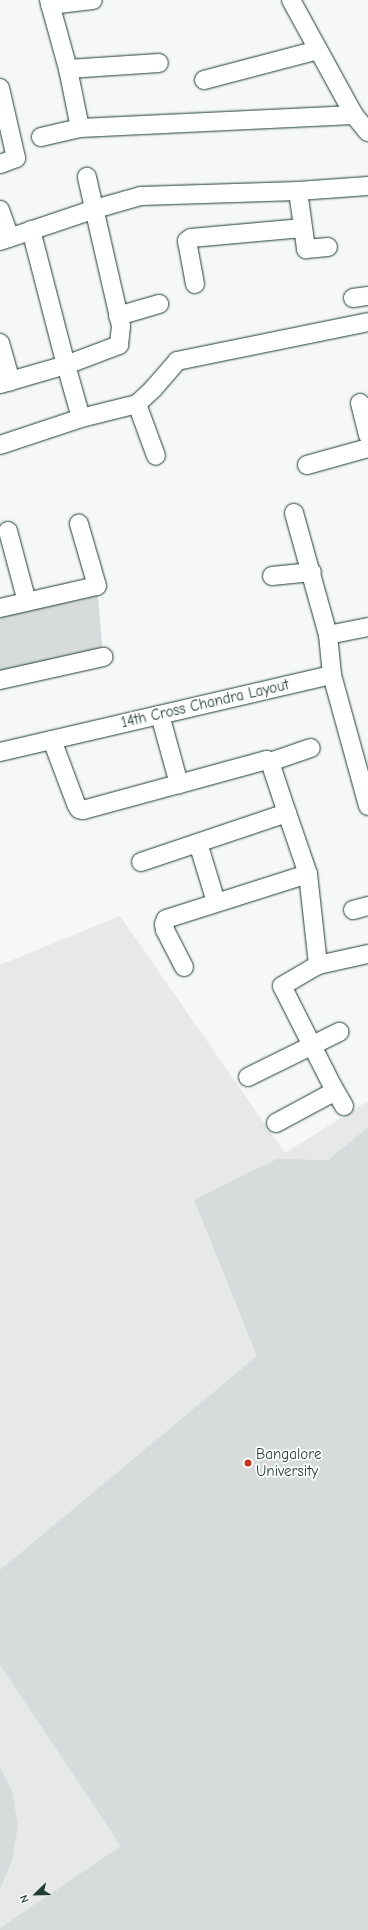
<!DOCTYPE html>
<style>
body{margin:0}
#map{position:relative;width:368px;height:1930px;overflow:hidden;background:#f6f7f7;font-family:"Comic Neue",sans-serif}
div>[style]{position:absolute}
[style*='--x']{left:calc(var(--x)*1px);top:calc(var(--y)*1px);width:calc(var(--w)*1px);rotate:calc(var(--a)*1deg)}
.built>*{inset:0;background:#e6e9e8}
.green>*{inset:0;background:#d6dcdb}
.roads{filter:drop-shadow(0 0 1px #1f3d34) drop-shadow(0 0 1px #1f3d34)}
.minor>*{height:18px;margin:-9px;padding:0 9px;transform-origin:9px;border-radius:9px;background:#fff}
.dots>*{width:11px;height:11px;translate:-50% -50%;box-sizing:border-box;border:2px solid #fff;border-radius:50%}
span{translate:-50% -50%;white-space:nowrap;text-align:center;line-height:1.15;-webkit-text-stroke:3.5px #fff;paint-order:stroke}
.street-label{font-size:15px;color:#1f3d34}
.poi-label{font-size:15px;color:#1f3d34}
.left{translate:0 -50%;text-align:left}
.north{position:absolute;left:16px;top:1874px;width:40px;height:40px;-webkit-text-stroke:3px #fff;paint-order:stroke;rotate:247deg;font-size:11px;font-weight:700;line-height:16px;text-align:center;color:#1f3d34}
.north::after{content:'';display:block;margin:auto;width:14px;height:18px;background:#1f3d34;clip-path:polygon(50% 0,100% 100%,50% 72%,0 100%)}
</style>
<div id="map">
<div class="built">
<i style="clip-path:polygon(120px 916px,285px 1153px,368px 1101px,368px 1930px,0 1930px,0 965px)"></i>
</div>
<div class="green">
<i style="clip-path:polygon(97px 586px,103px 657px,0 680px,0 608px)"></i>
<i style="clip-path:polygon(368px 1127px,368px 1930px,0 1930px,0 1928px,121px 1846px,0 1665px,0 1570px,257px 1356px,194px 1200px,277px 1159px,328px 1160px)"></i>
<i style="clip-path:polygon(0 1767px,12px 1791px,18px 1826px,12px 1860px,0 1889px)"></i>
</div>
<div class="roads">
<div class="minor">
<i style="--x:49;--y:0;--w:72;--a:74.6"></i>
<i style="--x:68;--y:69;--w:60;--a:78.5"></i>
<i style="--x:291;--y:0;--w:131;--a:61.3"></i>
<i style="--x:354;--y:115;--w:22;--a:51"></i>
<i style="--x:50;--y:5;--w:43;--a:-6.6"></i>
<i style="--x:68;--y:69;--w:91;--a:-3.8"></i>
<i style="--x:204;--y:80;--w:118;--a:-14.7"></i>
<i style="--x:0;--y:88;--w:72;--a:77.1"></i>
<i style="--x:16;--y:158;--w:17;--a:159"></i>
<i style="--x:41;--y:137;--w:40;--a:-13"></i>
<i style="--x:80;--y:128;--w:274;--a:-2.7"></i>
<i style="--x:298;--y:191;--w:59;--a:82.1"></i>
<i style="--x:306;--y:249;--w:22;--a:-5"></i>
<i style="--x:0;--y:210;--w:29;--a:70"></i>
<i style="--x:31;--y:230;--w:139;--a:75.5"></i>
<i style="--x:66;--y:365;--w:57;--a:-20.7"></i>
<i style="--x:119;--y:345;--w:19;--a:-84"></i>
<i style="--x:121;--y:326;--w:153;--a:-102.9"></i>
<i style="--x:0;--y:241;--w:100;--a:-18.6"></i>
<i style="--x:95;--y:209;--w:48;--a:-15.8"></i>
<i style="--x:141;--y:196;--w:157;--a:-1.8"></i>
<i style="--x:298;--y:191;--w:70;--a:-4.1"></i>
<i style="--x:195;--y:284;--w:44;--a:-100.5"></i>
<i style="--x:187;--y:241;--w:5;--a:-37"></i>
<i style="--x:191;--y:238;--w:112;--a:-5.1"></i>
<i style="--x:353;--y:298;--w:15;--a:-8"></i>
<i style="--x:118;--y:316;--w:43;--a:-16.3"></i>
<i style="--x:0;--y:343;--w:40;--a:74"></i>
<i style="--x:0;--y:384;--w:69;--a:-16.1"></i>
<i style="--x:66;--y:365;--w:55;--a:74.2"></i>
<i style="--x:81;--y:418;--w:58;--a:-14"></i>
<i style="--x:137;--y:404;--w:22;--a:-43"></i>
<i style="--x:153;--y:389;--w:37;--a:-49"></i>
<i style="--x:177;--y:361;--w:195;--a:-11.5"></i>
<i style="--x:360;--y:403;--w:33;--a:76"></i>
<i style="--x:137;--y:404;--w:55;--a:69.9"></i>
<i style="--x:0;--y:445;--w:85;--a:-18.4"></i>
<i style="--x:307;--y:465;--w:63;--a:-15.6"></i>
<i style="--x:294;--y:513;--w:127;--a:74.4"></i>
<i style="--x:8;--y:531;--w:73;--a:75"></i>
<i style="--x:272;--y:576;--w:40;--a:-5.7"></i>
<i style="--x:0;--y:608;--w:99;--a:-12.8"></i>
<i style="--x:97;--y:586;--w:65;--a:-106.2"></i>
<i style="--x:332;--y:675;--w:136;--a:74.6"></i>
<i style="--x:0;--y:680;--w:106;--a:-12.6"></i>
<i style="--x:160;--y:715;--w:72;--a:74.6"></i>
<i style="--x:179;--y:784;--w:91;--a:-15.3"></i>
<i style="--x:267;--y:760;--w:4;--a:34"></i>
<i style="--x:270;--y:762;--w:54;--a:71.6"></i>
<i style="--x:52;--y:740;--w:68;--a:69.4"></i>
<i style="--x:76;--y:804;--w:6;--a:59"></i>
<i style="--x:79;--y:809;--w:4;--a:14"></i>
<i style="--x:83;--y:810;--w:99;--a:-15.2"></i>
<i style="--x:0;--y:752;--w:341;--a:-13.1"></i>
<i style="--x:332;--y:675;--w:40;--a:-95.7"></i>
<i style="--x:328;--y:635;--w:41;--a:-11.3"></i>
<i style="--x:270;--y:762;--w:43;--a:-18.9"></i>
<i style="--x:198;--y:843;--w:62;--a:73"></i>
<i style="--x:141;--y:862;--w:154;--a:-18.6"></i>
<i style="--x:287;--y:813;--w:65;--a:71"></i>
<i style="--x:308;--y:874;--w:92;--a:83.7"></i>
<i style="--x:353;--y:910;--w:16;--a:-15"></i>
<i style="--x:184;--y:967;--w:42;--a:-117.2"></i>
<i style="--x:165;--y:930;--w:6;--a:-99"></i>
<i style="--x:164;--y:924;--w:5;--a:-68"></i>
<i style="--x:166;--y:919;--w:149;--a:-17.6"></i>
<i style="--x:248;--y:1077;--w:102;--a:-26.3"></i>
<i style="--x:333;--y:1087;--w:22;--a:60"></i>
<i style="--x:276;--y:1123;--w:59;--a:-28.3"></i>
<i style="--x:328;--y:1095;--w:5;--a:-37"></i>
<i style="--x:332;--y:1092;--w:5;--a:-79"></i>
<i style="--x:333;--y:1087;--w:113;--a:-116.8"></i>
<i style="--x:282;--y:986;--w:42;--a:-30.3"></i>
<i style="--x:318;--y:965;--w:51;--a:-12.4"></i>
</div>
</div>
<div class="dots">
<i style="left:248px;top:1463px;background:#c8321e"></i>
</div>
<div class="street-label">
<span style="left:205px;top:704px;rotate:-13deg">14th Cross Chandra Layout</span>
</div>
<div class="poi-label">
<span class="left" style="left:256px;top:1463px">Bangalore<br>University</span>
</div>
<div class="north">N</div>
</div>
